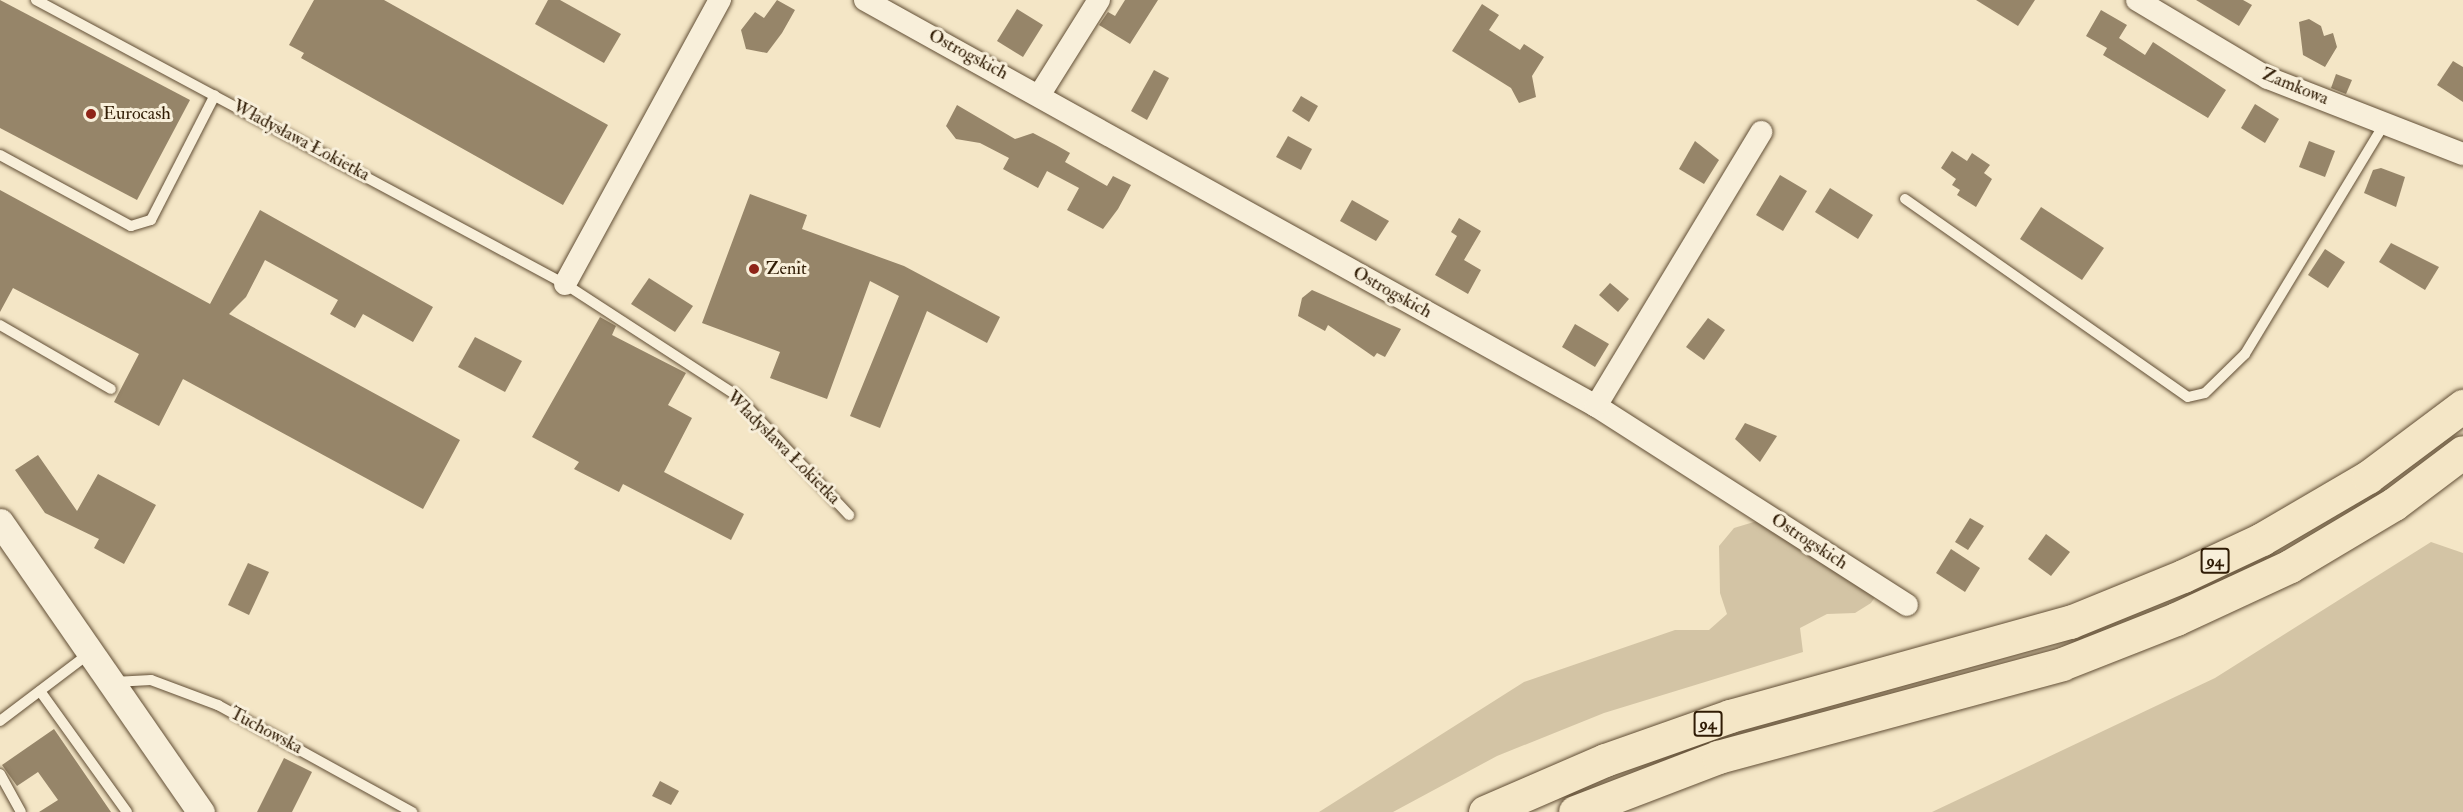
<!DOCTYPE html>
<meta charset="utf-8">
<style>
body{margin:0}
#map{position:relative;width:2463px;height:812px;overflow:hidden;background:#f4e6c6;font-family:"IM FELL Double Pica",serif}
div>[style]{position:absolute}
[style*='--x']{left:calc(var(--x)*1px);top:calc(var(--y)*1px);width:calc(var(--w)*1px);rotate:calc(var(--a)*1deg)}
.green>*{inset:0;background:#d3c4a5}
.building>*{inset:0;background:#968569}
.roads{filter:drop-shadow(0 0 2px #614e35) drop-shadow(0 0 2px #614e35)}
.service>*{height:10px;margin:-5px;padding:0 5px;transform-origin:5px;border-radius:5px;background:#f8efda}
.minor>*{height:22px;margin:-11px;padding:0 11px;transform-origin:11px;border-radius:11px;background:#f8efda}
.tertiary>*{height:27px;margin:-13.5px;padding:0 13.5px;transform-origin:13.5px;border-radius:13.5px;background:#f8efda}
.primary>*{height:33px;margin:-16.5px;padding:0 16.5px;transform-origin:16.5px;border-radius:16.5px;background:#f4e6c6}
.dots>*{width:16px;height:16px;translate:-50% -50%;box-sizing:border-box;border:3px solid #f8efda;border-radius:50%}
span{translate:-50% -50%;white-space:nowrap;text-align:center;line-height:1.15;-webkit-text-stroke:6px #f8efda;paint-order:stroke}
.shield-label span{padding:2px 4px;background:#f8efda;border:2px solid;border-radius:4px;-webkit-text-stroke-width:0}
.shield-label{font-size:16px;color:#301c05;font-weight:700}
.street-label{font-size:18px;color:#301c05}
.poi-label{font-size:18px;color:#301c05}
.left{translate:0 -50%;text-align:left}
</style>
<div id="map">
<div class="green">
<i style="clip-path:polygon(1767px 518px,1879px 591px,1871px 603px,1855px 613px,1827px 614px,1800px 628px,1803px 652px,1604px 713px,1497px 756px,1393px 812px,1319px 812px,1524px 682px,1675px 630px,1709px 630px,1727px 614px,1720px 593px,1719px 546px,1734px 528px)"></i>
<i style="clip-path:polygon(2431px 542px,2463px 553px,2463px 812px,1932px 812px,2215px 678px)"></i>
</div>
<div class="building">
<i style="clip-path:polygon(0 0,190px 100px,137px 200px,0 128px)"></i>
<i style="clip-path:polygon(314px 0,384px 0,608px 125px,563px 205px,301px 58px,304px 53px,289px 45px)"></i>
<i style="clip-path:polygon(548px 0,560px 0,621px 34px,604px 63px,535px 24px)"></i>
<i style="clip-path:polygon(777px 0,795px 10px,782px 33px,767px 53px,746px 49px,741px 30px,755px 12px,764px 18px)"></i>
<i style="clip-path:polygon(1125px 0,1158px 0,1130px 44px,1099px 25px,1108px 12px,1115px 16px)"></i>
<i style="clip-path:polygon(1976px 0,2035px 0,2018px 26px)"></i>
<i style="clip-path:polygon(2196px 0,2243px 0,2252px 5px,2239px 26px)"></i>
<i style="clip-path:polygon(1482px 4px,1499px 15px,1489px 30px,1520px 50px,1524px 44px,1544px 57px,1532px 76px,1536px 97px,1519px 103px,1511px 88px,1452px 51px)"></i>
<i style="clip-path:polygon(1017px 9px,1043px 25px,1023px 57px,997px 41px)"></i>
<i style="clip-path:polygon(2101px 10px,2127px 25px,2119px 38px,2145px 55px,2153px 42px,2226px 90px,2208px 118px,2103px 55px,2107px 48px,2086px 36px)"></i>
<i style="clip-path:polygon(2309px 19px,2321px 26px,2324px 36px,2333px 33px,2337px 47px,2325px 67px,2303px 55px,2299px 22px)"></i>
<i style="clip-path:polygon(2453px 61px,2463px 67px,2463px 102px,2437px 85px)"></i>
<i style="clip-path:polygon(1154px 70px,1169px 78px,1147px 120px,1131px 111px)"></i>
<i style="clip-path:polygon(2336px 74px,2352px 80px,2346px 94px,2331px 88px)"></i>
<i style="clip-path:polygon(1301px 96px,1318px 106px,1309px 122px,1292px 111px)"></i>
<i style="clip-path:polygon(2255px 104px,2279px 119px,2265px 143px,2241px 128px)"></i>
<i style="clip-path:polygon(957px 105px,1015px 139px,1033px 133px,1056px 145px,1070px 153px,1065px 162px,1107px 186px,1113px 176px,1131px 185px,1118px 209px,1103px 229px,1067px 210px,1079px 188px,1047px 171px,1038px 188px,1003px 169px,1009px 158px,980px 143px,956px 139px,946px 126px)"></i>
<i style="clip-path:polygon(1288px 136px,1312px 149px,1301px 170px,1276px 157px)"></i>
<i style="clip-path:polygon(1695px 141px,1719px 160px,1704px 184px,1679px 169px)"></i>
<i style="clip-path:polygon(2309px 141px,2335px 151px,2325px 177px,2299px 167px)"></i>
<i style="clip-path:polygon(1952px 151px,1967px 161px,1972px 153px,1990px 165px,1984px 173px,1992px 179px,1976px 207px,1957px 195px,1960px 190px,1952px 185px,1956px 179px,1941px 168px)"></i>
<i style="clip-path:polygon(2381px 168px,2405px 177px,2396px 207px,2364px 193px,2373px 170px)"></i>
<i style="clip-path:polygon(1780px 175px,1807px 191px,1783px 231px,1756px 215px)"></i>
<i style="clip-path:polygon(1830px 188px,1873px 215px,1858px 239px,1815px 212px)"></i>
<i style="clip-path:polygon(0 190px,210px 304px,260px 210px,433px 307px,413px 342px,363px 314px,355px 328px,330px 314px,338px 300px,265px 260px,246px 297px,229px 314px,460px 440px,423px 509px,183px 379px,159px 426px,114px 402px,139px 354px,13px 288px,0 312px)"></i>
<i style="clip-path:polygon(750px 194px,807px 215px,802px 229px,904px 266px,1000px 317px,987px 343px,927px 311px,880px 428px,850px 416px,899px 296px,870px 281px,827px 399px,770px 378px,780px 352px,702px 323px)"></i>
<i style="clip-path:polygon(1352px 200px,1389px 221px,1376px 241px,1340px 221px)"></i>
<i style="clip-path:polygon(2041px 207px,2104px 248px,2082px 280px,2020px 239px)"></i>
<i style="clip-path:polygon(1459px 218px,1481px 231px,1464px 260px,1481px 270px,1468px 294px,1435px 275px,1457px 236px,1451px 232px)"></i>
<i style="clip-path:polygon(2391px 243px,2439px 267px,2425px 290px,2379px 262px)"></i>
<i style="clip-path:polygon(2325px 249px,2345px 262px,2328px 288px,2308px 275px)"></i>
<i style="clip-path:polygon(649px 278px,693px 306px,675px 332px,631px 304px)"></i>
<i style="clip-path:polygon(1610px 283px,1629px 299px,1618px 312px,1599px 295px)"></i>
<i style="clip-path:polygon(1312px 290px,1401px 329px,1385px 357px,1377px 353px,1374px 357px,1328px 325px,1325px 331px,1298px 316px,1302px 298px)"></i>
<i style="clip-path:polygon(600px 317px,616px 326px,612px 335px,686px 373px,668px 405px,692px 418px,664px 472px,744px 514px,731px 540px,623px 484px,619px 492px,574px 469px,579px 462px,532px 437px)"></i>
<i style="clip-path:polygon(1708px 318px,1725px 330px,1704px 360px,1686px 347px)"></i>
<i style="clip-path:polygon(1575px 324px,1609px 344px,1595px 367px,1562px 347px)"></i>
<i style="clip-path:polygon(475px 337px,522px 361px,505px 392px,458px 367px)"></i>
<i style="clip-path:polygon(1745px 423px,1777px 436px,1760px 462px,1735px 439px)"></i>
<i style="clip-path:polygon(38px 455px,77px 511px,98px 474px,156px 505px,124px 564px,94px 548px,99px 539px,45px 513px,15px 470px)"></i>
<i style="clip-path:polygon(1970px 518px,1984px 526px,1968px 550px,1955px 542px)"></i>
<i style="clip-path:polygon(2046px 534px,2070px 552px,2051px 576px,2028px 559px)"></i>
<i style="clip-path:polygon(1951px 549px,1980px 568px,1965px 592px,1936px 573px)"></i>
<i style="clip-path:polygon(248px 563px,269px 572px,249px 615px,228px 605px)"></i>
<i style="clip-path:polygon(54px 729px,111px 812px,39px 812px,58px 800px,38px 772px,17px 786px,2px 765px)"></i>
<i style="clip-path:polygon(284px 758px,312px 772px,292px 812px,257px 812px)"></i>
<i style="clip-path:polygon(660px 781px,679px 791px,671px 805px,652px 796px)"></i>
</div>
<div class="roads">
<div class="service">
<i style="--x:36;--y:0;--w:600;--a:28.23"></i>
<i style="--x:565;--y:284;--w:204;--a:33"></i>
<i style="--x:736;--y:395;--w:165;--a:46.7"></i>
<i style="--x:0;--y:155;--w:149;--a:28.5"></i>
<i style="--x:131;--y:226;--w:21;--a:-17"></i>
<i style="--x:151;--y:220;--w:140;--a:-62.9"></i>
<i style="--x:1905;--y:199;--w:345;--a:35"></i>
<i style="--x:2188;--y:397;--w:17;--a:-13"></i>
<i style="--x:2205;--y:393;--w:56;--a:-44.3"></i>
<i style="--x:2245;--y:354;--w:270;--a:-58.8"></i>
<i style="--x:0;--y:325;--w:128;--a:30"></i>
<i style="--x:114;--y:682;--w:37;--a:-3"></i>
<i style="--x:151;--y:680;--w:72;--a:20.5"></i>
<i style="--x:218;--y:705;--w:222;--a:28.9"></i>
<i style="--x:40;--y:691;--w:149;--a:54.3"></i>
<i style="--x:0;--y:721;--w:113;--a:-37.1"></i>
<i style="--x:0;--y:774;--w:43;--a:61.1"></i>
</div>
<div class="minor">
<i style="--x:865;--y:0;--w:836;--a:29.05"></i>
<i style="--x:1596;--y:406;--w:369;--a:32.6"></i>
<i style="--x:2137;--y:0;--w:152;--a:30.8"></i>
<i style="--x:2268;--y:78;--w:209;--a:21.3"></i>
<i style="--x:1040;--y:94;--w:111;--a:-57.9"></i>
<i style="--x:565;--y:284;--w:324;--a:-61.4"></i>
<i style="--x:1596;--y:406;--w:320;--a:-58.9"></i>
</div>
<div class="tertiary">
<i style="--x:0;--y:522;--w:353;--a:55.3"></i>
</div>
<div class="primary">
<i style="--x:1485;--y:812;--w:131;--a:-23.4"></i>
<i style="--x:1605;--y:760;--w:133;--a:-19.4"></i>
<i style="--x:1730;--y:716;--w:353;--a:-15.5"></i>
<i style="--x:2070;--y:622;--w:122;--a:-22.2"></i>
<i style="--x:2183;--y:576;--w:87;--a:-25.1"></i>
<i style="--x:2262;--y:539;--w:123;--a:-30.3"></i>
<i style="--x:2368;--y:477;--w:119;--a:-36.8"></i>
<i style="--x:1575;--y:812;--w:153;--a:-21"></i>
<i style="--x:1718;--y:757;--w:356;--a:-15.1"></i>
<i style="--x:2062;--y:664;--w:123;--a:-21.5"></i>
<i style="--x:2176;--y:619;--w:126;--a:-24.9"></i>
<i style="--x:2290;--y:566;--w:121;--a:-30.8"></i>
<i style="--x:2394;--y:504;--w:86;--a:-37"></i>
</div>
</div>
<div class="dots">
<i style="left:91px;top:114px;background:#8f2418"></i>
<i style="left:754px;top:269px;background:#8f2418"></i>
</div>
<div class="shield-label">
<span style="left:2215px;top:561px">94</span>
<span style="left:1708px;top:724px">94</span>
</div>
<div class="street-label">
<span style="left:968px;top:55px;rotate:28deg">Ostrogskich</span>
<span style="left:2295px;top:87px;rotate:22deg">Zamkowa</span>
<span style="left:301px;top:141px;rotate:28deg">Władysława Łokietka</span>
<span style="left:1392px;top:293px;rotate:29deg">Ostrogskich</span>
<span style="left:783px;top:448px;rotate:45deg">Władysława Łokietka</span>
<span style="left:1809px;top:542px;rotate:33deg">Ostrogskich</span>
<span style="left:266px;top:731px;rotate:28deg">Tuchowska</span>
</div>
<div class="poi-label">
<span class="left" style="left:103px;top:114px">Eurocash</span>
<span class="left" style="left:766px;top:269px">Zenit</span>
</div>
</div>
